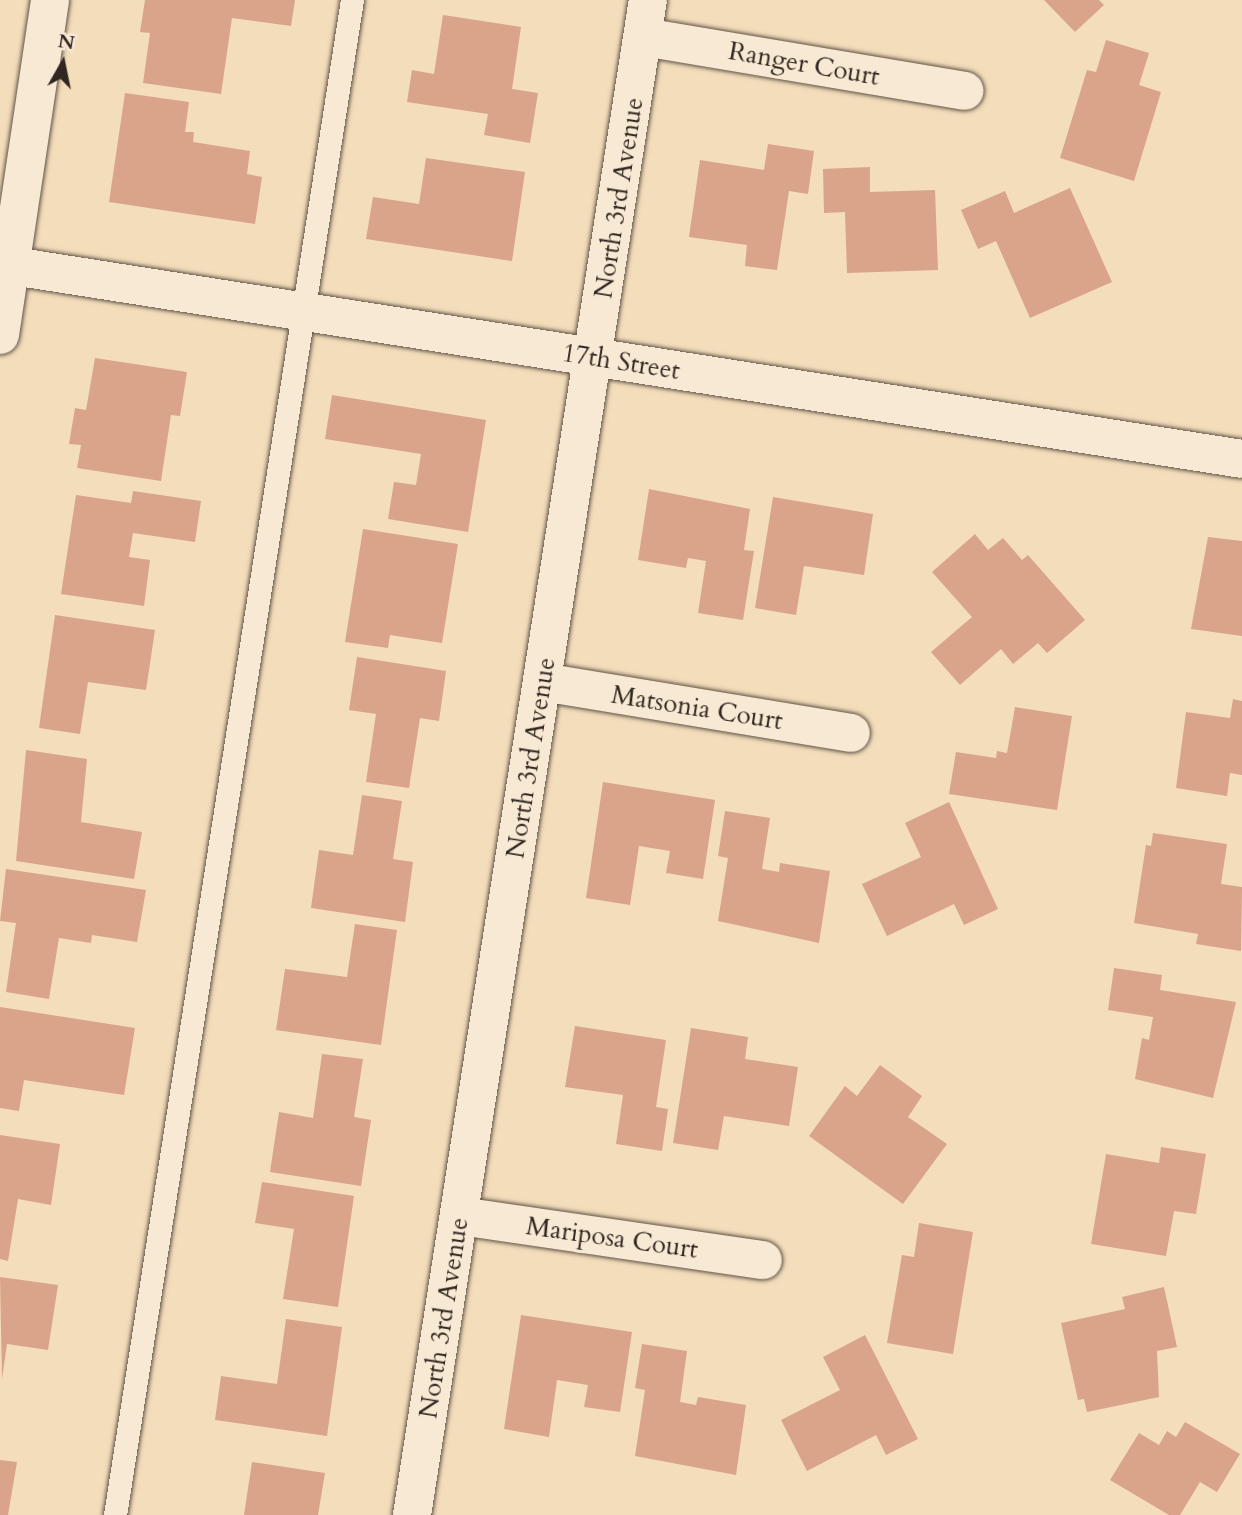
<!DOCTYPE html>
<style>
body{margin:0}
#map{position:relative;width:1242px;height:1515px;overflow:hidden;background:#f3ddbb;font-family:Cardo,serif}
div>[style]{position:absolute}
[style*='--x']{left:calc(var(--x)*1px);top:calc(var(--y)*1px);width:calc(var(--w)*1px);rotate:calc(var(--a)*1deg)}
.building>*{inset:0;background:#daa48a}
.roads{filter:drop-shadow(0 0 2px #625447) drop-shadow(0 0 2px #625447)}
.lane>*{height:23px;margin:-11.5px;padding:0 11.5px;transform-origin:11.5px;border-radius:11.5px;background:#f7e9d3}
.street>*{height:38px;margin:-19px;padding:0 19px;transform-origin:19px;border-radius:19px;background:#f7e9d3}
.secondary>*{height:38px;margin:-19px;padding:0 19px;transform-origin:19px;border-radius:19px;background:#f7e9d3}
span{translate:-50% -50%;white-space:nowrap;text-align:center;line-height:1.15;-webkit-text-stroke:6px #f7e9d3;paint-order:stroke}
.street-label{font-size:26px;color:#312620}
.north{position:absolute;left:28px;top:28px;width:70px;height:70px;-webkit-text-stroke:5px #f7e9d3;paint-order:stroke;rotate:9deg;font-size:19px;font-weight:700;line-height:28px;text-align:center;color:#312620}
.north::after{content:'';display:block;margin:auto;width:24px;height:32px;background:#312620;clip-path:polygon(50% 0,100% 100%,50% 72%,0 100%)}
</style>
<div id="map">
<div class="building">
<i style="clip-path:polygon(145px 0,295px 0,291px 26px,232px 18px,221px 94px,143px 83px,150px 33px,140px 32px)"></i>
<i style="clip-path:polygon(1044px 0,1099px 0,1104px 5px,1075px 32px)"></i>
<i style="clip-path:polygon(443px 15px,521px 27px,512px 89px,538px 93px,530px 143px,484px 135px,488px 114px,407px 102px,412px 70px,434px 74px)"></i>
<i style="clip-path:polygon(1106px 40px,1149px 53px,1139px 85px,1161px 92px,1134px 181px,1060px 158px,1087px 70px,1096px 72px)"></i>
<i style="clip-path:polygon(125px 93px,189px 102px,185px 132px,194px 132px,193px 142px,250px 151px,247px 174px,262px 177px,255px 224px,109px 202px)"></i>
<i style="clip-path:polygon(768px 144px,814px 151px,808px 194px,789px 191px,777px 270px,745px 266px,747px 245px,689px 237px,700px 160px,764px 170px)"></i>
<i style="clip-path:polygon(426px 158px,525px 172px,512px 261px,366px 239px,373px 197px,419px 204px)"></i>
<i style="clip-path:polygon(870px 167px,870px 192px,935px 190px,938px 270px,847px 273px,845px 212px,824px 213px,823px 169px)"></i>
<i style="clip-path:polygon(1070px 188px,1112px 282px,1030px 318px,996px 241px,978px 249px,961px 210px,1005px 191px,1014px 213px)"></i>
<i style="clip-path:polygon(95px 358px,187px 372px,180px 416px,171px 415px,161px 481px,77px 468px,81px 445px,69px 444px,75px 408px,86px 410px)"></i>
<i style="clip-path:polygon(332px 395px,486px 420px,468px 532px,388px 519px,394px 482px,416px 485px,421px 454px,325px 439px)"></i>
<i style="clip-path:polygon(649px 489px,750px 509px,744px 550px,754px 551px,743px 620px,698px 613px,706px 561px,688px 558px,686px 568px,638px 560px)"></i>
<i style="clip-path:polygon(133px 491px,201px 501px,195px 542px,133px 533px,129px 557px,150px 560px,144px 606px,61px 594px,76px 495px,131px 503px)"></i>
<i style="clip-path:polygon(773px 497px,873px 514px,864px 575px,804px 566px,796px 615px,755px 608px)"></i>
<i style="clip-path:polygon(363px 529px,458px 544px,442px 643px,390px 635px,388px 648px,345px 642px)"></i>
<i style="clip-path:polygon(975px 534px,988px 550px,1003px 538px,1022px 560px,1028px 555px,1085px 620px,1047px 653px,1038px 643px,1013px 664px,1001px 649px,960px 685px,931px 652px,972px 617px,932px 572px)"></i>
<i style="clip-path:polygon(1208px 537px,1242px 541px,1242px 636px,1191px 629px)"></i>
<i style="clip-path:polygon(55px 615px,155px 630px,146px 690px,88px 682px,80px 734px,39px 728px)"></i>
<i style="clip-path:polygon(357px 657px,446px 671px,439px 721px,420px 718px,409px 788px,366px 782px,376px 714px,349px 710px)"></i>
<i style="clip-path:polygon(1233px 699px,1242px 701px,1242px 775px,1230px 773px,1227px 796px,1176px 788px,1186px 712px,1230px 718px)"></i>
<i style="clip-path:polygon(1015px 707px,1072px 716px,1057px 810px,949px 794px,956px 752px,996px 758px,997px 751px,1007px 753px)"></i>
<i style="clip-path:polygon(26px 750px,87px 759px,81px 822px,142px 832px,134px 879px,16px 861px)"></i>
<i style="clip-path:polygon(603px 782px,715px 800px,703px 879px,666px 873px,670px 851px,639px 846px,630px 905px,586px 898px)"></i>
<i style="clip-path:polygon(362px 795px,402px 801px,393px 859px,413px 862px,405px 922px,311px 908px,319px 850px,353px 855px)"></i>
<i style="clip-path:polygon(949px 802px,998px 909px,964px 925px,954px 904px,887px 936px,862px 884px,921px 857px,905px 823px)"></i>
<i style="clip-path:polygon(725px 811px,770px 818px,762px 869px,779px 872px,780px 863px,830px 871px,819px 943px,718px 921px,728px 858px,718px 856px)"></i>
<i style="clip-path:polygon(1153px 833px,1227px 844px,1221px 884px,1242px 887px,1241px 951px,1196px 944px,1198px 934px,1134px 923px,1146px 845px,1151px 846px)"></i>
<i style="clip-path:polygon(6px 869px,146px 890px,137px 942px,92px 935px,91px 943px,59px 938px,49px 999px,6px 992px,16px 923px,0 921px)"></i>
<i style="clip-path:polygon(355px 924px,397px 930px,381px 1045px,276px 1030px,285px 969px,347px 977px)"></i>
<i style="clip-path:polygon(1114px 968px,1162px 975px,1160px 990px,1236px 1002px,1213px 1098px,1135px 1079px,1142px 1038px,1149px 1040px,1153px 1017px,1108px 1010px)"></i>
<i style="clip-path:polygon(0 1007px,135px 1028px,124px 1095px,24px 1080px,19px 1111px,0 1108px)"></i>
<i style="clip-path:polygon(575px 1026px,666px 1040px,656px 1107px,668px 1109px,662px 1151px,616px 1144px,623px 1095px,565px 1087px)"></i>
<i style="clip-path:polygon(691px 1028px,748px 1037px,745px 1059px,798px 1067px,789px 1126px,724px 1116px,718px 1150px,673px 1143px)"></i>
<i style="clip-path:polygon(322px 1054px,363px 1059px,354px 1117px,371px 1120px,361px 1186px,270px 1172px,279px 1112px,313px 1118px)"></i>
<i style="clip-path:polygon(880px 1065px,922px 1096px,908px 1117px,947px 1144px,903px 1204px,809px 1136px,845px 1086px,857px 1096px)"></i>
<i style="clip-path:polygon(0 1135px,60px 1144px,51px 1205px,18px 1199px,8px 1261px,0 1259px)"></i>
<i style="clip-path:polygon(1161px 1147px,1206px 1154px,1196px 1214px,1174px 1211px,1166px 1256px,1091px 1244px,1106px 1154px,1159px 1163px)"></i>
<i style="clip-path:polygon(262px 1182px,354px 1196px,338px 1307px,283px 1299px,294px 1229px,255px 1223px)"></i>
<i style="clip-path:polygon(919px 1223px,973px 1232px,953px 1354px,887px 1343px,902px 1255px,914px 1257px)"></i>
<i style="clip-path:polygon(0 1277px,58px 1285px,48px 1350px,7px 1344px,2px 1379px)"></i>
<i style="clip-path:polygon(1164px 1287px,1177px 1347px,1157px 1351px,1159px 1397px,1087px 1412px,1084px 1399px,1078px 1400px,1061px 1323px,1125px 1309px,1122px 1297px)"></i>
<i style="clip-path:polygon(521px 1315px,632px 1332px,620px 1412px,584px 1407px,588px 1385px,557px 1380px,549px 1437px,504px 1429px)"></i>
<i style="clip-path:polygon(286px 1319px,342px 1327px,327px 1436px,215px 1420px,221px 1376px,277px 1384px)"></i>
<i style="clip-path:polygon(865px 1335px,918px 1439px,886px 1455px,876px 1435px,807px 1471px,781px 1420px,840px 1390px,823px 1357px)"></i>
<i style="clip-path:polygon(642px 1344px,687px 1351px,680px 1402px,696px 1405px,698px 1397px,746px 1405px,736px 1475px,635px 1456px,645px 1390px,635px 1388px)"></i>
<i style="clip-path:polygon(1185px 1422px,1240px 1454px,1217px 1492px,1200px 1482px,1180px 1515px,1169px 1515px,1110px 1480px,1139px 1433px,1159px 1445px,1167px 1431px,1176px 1437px)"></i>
<i style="clip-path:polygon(0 1460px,17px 1462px,8px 1515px,0 1515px)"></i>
<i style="clip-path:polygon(252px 1462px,325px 1473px,318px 1515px,244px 1515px)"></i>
</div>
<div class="roads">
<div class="lane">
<i style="--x:115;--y:1515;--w:1533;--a:-81.11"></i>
</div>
<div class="street">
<i style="--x:643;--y:37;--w:326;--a:9.5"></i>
<i style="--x:0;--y:264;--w:1257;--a:8.92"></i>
<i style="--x:543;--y:682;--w:312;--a:9.4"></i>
<i style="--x:460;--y:1216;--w:306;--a:8.3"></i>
<i style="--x:412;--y:1515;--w:1533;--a:-81.15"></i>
</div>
<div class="secondary">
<i style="--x:0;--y:335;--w:339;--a:-81.5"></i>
</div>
</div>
<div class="street-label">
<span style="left:804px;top:64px;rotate:10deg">Ranger Court</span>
<span style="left:619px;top:198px;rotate:-81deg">North 3rd Avenue</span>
<span style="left:621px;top:362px;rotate:9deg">17th Street</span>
<span style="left:697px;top:708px;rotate:9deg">Matsonia Court</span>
<span style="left:531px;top:758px;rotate:-81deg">North 3rd Avenue</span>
<span style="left:612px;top:1238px;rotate:8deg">Mariposa Court</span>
<span style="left:444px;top:1318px;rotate:-81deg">North 3rd Avenue</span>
</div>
<div class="north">N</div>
</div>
